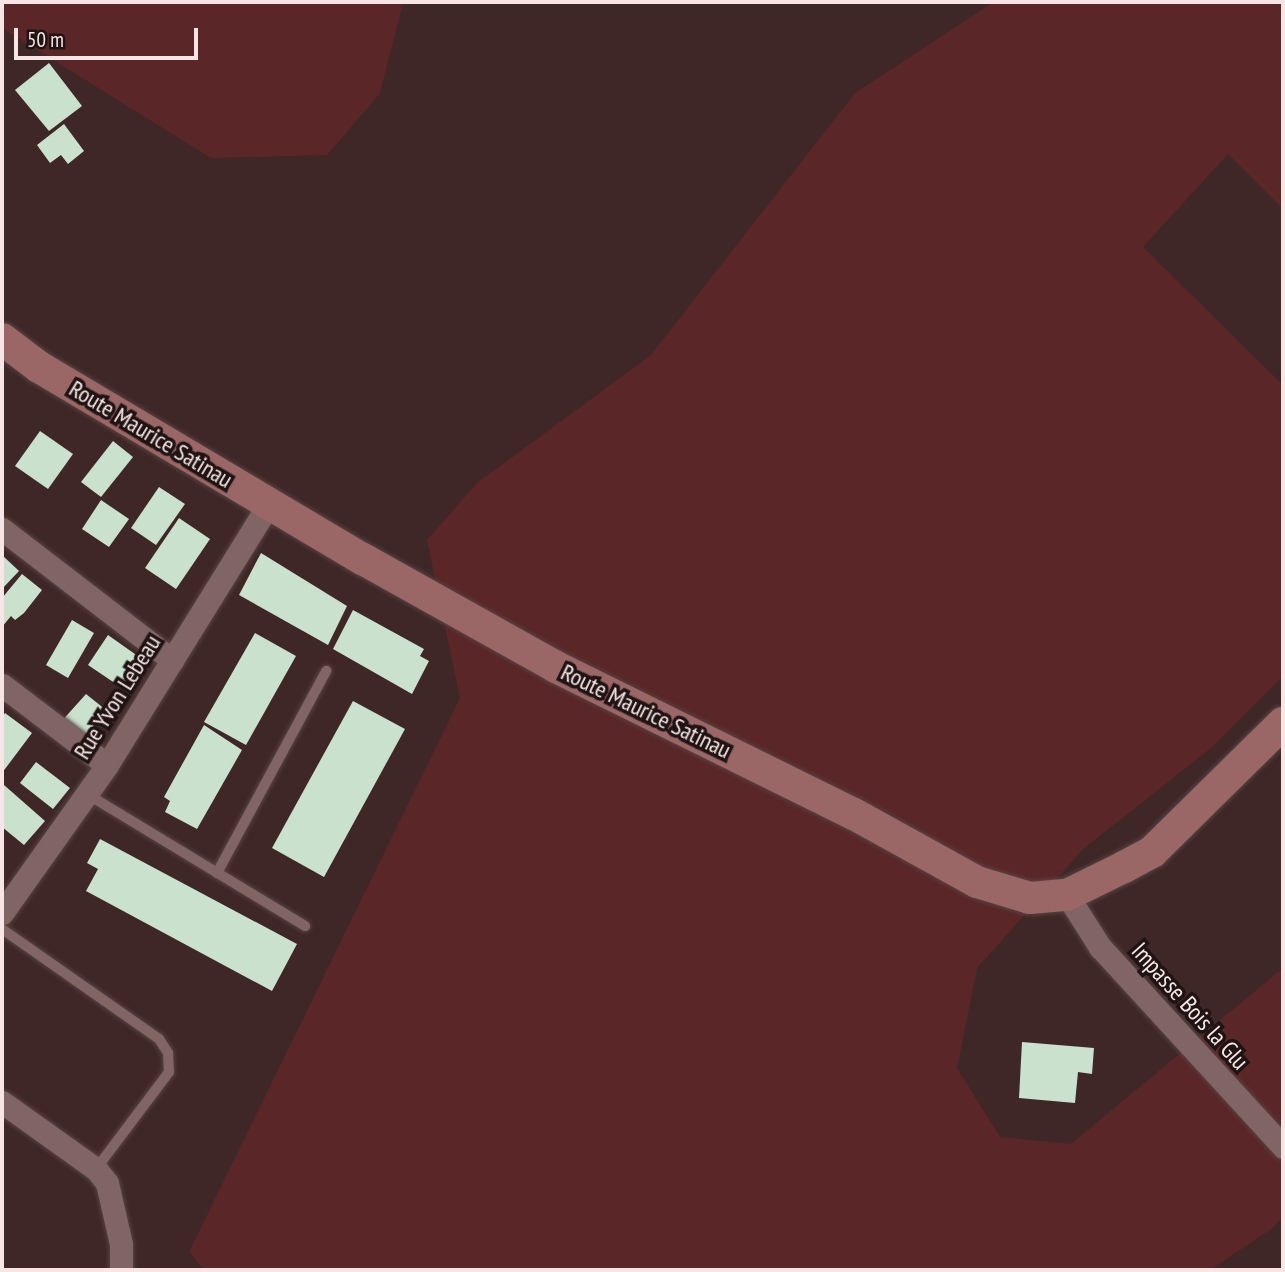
<!DOCTYPE html>
<style>
body{margin:0}
#map{position:relative;width:1285px;height:1272px;overflow:hidden;background:#3f2727;font-family:"PT Sans Narrow",sans-serif}
div>[style]{position:absolute}
[style*='--x']{left:calc(var(--x)*1px);top:calc(var(--y)*1px);width:calc(var(--w)*1px);rotate:calc(var(--a)*1deg)}
.green>*{inset:0;background:#5b2628}
.building>*{inset:0;background:#c9e1cd}
.roads{filter:drop-shadow(0 0 2px #574343) drop-shadow(0 0 2px #574343)}
.lane>*{height:10px;margin:-5px;padding:0 5px;transform-origin:5px;border-radius:5px;background:#816564}
.street>*{height:23px;margin:-11.5px;padding:0 11.5px;transform-origin:11.5px;border-radius:11.5px;background:#816564}
.secondary>*{height:32px;margin:-16px;padding:0 16px;transform-origin:16px;border-radius:16px;background:#9b6666}
span{translate:-50% -50%;white-space:nowrap;text-align:center;line-height:1.15;-webkit-text-stroke:7px #1f1413;paint-order:stroke}
.street-label{font-size:24px;color:#f7e6e5}
.frame{position:absolute;inset:0;border:4px solid #f7e6e5;pointer-events:none}
.scale{position:absolute;left:14px;top:28px;width:184px;height:32px;box-sizing:border-box;border:4px solid #f7e6e5;border-top:0;padding-left:9px;font-size:21px;line-height:24px;white-space:nowrap;color:#f7e6e5;-webkit-text-stroke:5px #1f1413;paint-order:stroke}
</style>
<div id="map">
<div class="green">
<i style="clip-path:polygon(2px 2px,403px 2px,380px 93px,327px 155px,211px 158px,2px 28px)"></i>
<i style="clip-path:polygon(994px 2px,1283px 2px,1283px 209px,1228px 154px,1143px 247px,1283px 385px,1283px 676px,1211px 748px,1083px 849px,977px 968px,957px 1068px,1000px 1137px,1071px 1144px,1283px 968px,1283px 1217px,1270px 1230px,1210px 1270px,204px 1270px,189px 1252px,460px 698px,427px 540px,477px 483px,651px 355px,855px 93px)"></i>
</div>
<div class="building">
<i style="clip-path:polygon(49px 63px,82px 106px,49px 131px,15px 90px)"></i>
<i style="clip-path:polygon(64px 124px,84px 151px,68px 164px,61px 155px,50px 163px,37px 145px)"></i>
<i style="clip-path:polygon(40px 431px,73px 454px,48px 489px,15px 466px)"></i>
<i style="clip-path:polygon(113px 441px,133px 457px,101px 497px,81px 482px)"></i>
<i style="clip-path:polygon(159px 487px,185px 504px,156px 545px,131px 528px)"></i>
<i style="clip-path:polygon(101px 500px,129px 519px,109px 547px,82px 529px)"></i>
<i style="clip-path:polygon(179px 518px,210px 539px,176px 589px,145px 568px)"></i>
<i style="clip-path:polygon(261px 553px,347px 606px,328px 645px,239px 595px)"></i>
<i style="clip-path:polygon(2px 555px,19px 571px,2px 589px)"></i>
<i style="clip-path:polygon(22px 574px,42px 590px,24px 613px,15px 620px,11px 616px,2px 627px,2px 598px)"></i>
<i style="clip-path:polygon(353px 610px,424px 649px,420px 656px,429px 661px,412px 694px,333px 649px)"></i>
<i style="clip-path:polygon(72px 620px,94px 633px,68px 678px,46px 665px)"></i>
<i style="clip-path:polygon(255px 633px,296px 656px,246px 745px,204px 722px)"></i>
<i style="clip-path:polygon(108px 635px,142px 659px,122px 688px,88px 665px)"></i>
<i style="clip-path:polygon(86px 694px,106px 710px,82px 740px,60px 723px)"></i>
<i style="clip-path:polygon(353px 701px,405px 729px,324px 877px,272px 848px)"></i>
<i style="clip-path:polygon(5px 713px,32px 733px,2px 773px,2px 718px)"></i>
<i style="clip-path:polygon(204px 725px,242px 750px,197px 829px,165px 812px,170px 801px,164px 797px)"></i>
<i style="clip-path:polygon(36px 762px,70px 788px,53px 809px,20px 783px)"></i>
<i style="clip-path:polygon(4px 785px,45px 821px,24px 845px,2px 827px)"></i>
<i style="clip-path:polygon(100px 839px,297px 944px,272px 991px,86px 891px,98px 869px,87px 863px)"></i>
<i style="clip-path:polygon(1022px 1042px,1094px 1048px,1092px 1074px,1078px 1072px,1075px 1103px,1019px 1098px)"></i>
</div>
<div class="roads">
<div class="lane">
<i style="--x:87;--y:794;--w:255;--a:31.2"></i>
<i style="--x:217;--y:873;--w:230;--a:-61.6"></i>
<i style="--x:2;--y:929;--w:192;--a:35"></i>
<i style="--x:159;--y:1039;--w:17;--a:57"></i>
<i style="--x:168;--y:1053;--w:19;--a:87"></i>
<i style="--x:169;--y:1072;--w:121;--a:127"></i>
</div>
<div class="street">
<i style="--x:2;--y:529;--w:215;--a:37.6"></i>
<i style="--x:2;--y:685;--w:132;--a:37.3"></i>
<i style="--x:1067;--y:895;--w:62;--a:57.6"></i>
<i style="--x:1100;--y:947;--w:271;--a:47.5"></i>
<i style="--x:2;--y:913;--w:181;--a:-54.6"></i>
<i style="--x:107;--y:765;--w:307;--a:-58.2"></i>
<i style="--x:2;--y:1102;--w:115;--a:35.5"></i>
<i style="--x:96;--y:1169;--w:18;--a:52"></i>
<i style="--x:107;--y:1183;--w:63;--a:77.1"></i>
<i style="--x:121;--y:1244;--w:26;--a:90"></i>
</div>
<div class="secondary">
<i style="--x:2;--y:339;--w:46;--a:37.1"></i>
<i style="--x:39;--y:367;--w:377;--a:30.7"></i>
<i style="--x:363;--y:559;--w:221;--a:29.2"></i>
<i style="--x:556;--y:667;--w:332;--a:26.3"></i>
<i style="--x:854;--y:814;--w:141;--a:28.9"></i>
<i style="--x:977;--y:882;--w:55;--a:16.8"></i>
<i style="--x:1030;--y:898;--w:37;--a:-5"></i>
<i style="--x:1067;--y:895;--w:64;--a:-26.2"></i>
<i style="--x:1124;--y:867;--w:32;--a:-28"></i>
<i style="--x:1152;--y:852;--w:184;--a:-44.6"></i>
</div>
</div>
<div class="street-label">
<span style="left:151px;top:434px;rotate:31deg">Route Maurice Satinau</span>
<span style="left:117px;top:697px;rotate:-58deg">Rue Yvon Lebeau</span>
<span style="left:646px;top:711px;rotate:26deg">Route Maurice Satinau</span>
<span style="left:1190px;top:1006px;rotate:48deg">Impasse Bois la Glu</span>
</div>
<div class="frame"></div>
<div class="scale">50 m</div>
</div>
